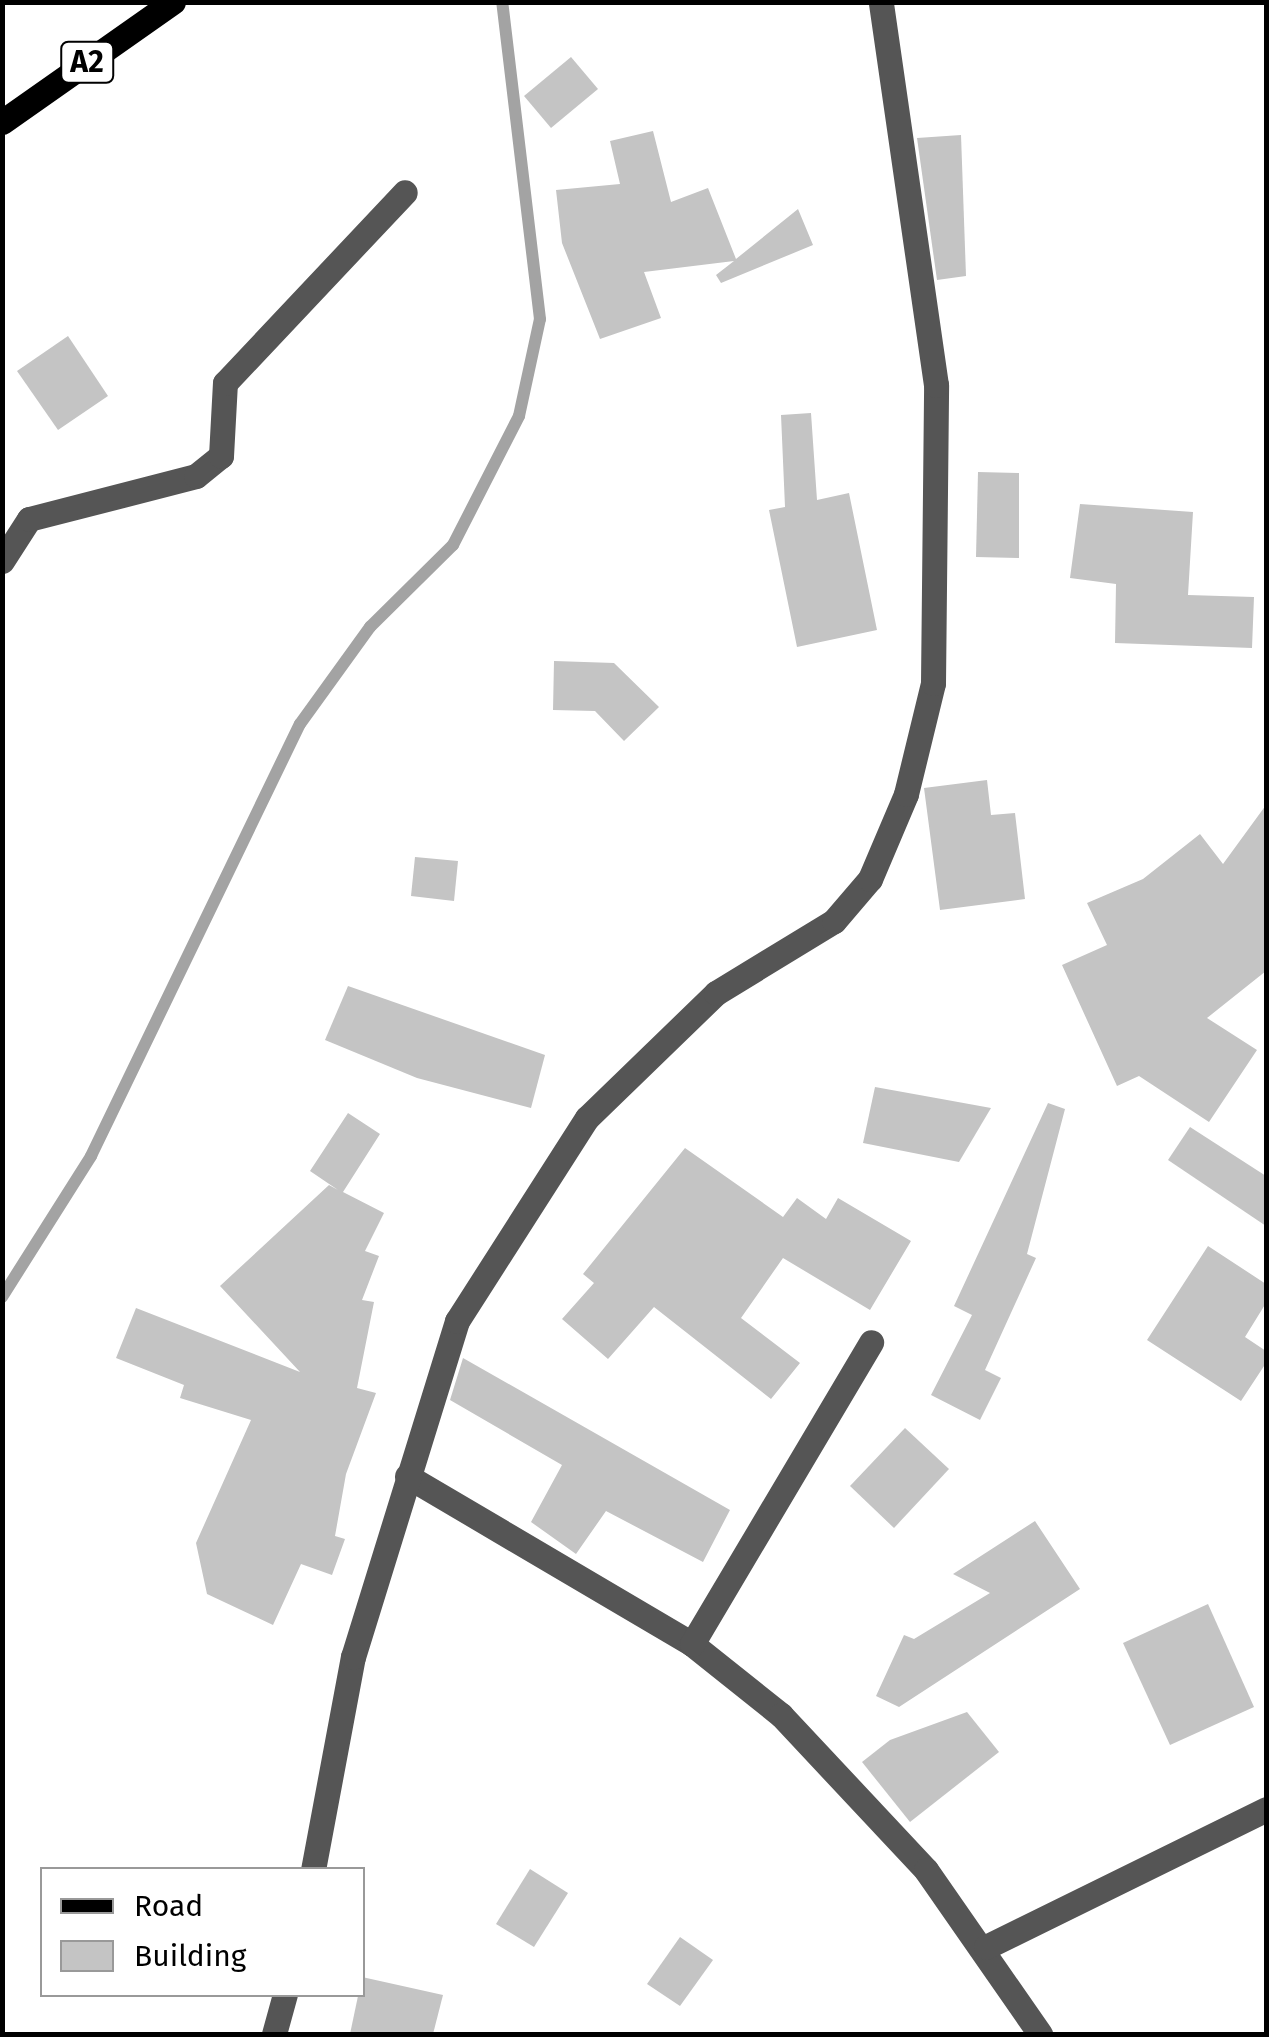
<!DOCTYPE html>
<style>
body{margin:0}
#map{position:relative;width:1269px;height:2037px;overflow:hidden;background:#fff;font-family:"Fira Sans",sans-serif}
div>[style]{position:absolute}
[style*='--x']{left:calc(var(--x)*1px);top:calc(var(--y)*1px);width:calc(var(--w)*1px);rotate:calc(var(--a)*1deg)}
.stream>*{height:12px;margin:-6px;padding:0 6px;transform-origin:6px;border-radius:6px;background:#a3a3a3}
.building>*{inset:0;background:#c4c4c4}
.minor>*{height:25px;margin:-12.5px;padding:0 12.5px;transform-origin:12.5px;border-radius:12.5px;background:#555}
.major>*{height:25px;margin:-12.5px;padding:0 12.5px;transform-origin:12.5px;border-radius:12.5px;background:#000}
span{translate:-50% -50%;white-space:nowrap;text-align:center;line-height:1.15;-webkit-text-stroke:8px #fff;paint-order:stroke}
.shield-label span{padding:2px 8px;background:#fff;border:2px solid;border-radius:8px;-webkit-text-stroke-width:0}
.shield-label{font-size:30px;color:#000;font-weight:700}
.frame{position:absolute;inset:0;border:5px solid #000;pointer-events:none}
.legend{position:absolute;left:40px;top:1867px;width:325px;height:130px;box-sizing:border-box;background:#fff;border:2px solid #999;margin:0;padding:12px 18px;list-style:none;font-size:30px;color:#000}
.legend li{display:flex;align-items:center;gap:20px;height:50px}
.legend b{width:50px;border:2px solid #999}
</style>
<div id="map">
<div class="stream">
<i style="--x:2;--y:1297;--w:167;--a:-57.7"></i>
<i style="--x:91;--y:1156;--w:480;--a:-64.2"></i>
<i style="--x:300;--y:724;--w:120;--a:-54.2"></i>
<i style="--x:370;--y:627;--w:117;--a:-44.7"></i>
<i style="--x:453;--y:545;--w:145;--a:-62.9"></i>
<i style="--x:519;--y:416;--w:99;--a:-77.8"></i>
<i style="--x:540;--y:319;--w:319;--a:-96.8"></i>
</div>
<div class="building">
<i style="clip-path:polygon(571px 57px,598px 89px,551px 128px,524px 96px)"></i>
<i style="clip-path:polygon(653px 131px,671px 202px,708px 188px,736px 259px,798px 209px,813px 245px,721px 283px,716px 275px,734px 261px,644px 272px,661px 318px,600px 339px,562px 243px,556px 190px,620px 184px,610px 141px)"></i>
<i style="clip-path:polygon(961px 135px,966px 276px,937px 280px,917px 138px)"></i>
<i style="clip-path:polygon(68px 336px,108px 396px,58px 430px,17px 371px)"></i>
<i style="clip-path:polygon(811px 413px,817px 500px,849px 493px,877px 630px,797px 647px,769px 510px,785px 507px,781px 415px)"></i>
<i style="clip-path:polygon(978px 472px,1019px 473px,1019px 558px,976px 557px)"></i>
<i style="clip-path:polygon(1080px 504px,1193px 512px,1188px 595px,1254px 597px,1252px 648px,1115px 643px,1116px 584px,1070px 578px)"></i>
<i style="clip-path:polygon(554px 661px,614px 663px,659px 707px,624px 741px,595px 711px,553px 710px)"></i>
<i style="clip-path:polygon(987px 780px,991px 815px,1015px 813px,1025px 899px,940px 910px,924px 788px)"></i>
<i style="clip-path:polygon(1266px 805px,1266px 971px,1207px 1018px,1257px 1050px,1209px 1122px,1139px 1076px,1117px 1086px,1062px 965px,1107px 945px,1087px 903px,1143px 879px,1200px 834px,1223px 864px)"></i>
<i style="clip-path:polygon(415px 857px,458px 861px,454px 901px,411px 896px)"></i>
<i style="clip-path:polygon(348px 986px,545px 1055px,531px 1108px,417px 1078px,325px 1040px)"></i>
<i style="clip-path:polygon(875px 1087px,936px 1098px,991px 1108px,959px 1162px,863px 1143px)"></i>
<i style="clip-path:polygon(1048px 1103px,1065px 1109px,1027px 1254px,1036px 1258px,985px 1370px,1001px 1378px,980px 1420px,931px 1395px,972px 1315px,954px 1306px)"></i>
<i style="clip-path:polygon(348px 1113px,380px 1134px,343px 1192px,384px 1213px,365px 1251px,379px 1256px,362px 1300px,374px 1302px,357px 1388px,376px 1393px,346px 1474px,335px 1536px,345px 1539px,332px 1575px,301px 1564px,273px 1625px,207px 1594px,196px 1543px,251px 1420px,180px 1398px,184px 1385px,116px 1358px,136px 1308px,300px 1372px,220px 1286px,329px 1185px,338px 1190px,310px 1171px)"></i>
<i style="clip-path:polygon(1190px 1127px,1266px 1176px,1266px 1226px,1168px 1160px)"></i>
<i style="clip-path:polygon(685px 1148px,783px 1217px,797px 1198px,826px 1219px,838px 1198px,911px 1241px,870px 1310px,783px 1258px,741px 1318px,800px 1363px,771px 1399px,654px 1307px,608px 1359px,562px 1319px,594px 1283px,583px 1274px)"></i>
<i style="clip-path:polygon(1208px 1246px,1266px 1284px,1266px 1303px,1245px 1337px,1266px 1351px,1266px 1363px,1241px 1401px,1147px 1340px)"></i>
<i style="clip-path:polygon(463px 1358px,730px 1510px,703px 1562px,606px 1511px,576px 1554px,531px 1522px,562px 1465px,450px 1400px)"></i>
<i style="clip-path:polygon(905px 1428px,949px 1469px,894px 1528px,850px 1486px)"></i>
<i style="clip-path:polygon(1035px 1521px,1080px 1589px,899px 1707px,876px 1696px,904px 1635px,914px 1639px,990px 1593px,953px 1574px)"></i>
<i style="clip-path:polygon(1208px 1604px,1254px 1707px,1170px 1745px,1123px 1643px)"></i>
<i style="clip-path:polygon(967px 1712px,999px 1752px,910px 1822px,862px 1762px,890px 1740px)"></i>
<i style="clip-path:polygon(530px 1869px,568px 1893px,534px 1947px,496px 1924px)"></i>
<i style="clip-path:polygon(680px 1937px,713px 1960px,680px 2006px,647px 1984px)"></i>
<i style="clip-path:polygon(362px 1977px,443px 1995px,433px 2034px,350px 2034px)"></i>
</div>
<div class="minor">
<i style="--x:2;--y:561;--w:50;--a:-57.3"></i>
<i style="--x:29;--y:519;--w:172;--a:-14.4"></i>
<i style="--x:196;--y:476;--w:32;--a:-39"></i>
<i style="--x:221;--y:456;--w:73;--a:-86.9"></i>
<i style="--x:225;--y:383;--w:262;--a:-46.7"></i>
<i style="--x:407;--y:1476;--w:331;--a:30.5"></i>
<i style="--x:692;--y:1644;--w:114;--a:38.6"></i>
<i style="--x:781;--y:1715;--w:212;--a:46.9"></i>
<i style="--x:926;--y:1870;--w:200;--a:55.2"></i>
<i style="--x:692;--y:1644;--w:351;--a:-59.3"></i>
<i style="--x:313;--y:1870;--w:217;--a:-79.4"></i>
<i style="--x:353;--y:1657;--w:352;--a:-72.8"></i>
<i style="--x:457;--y:1321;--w:241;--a:-57.4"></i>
<i style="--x:587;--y:1118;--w:180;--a:-44.1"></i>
<i style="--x:716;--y:993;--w:138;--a:-31.4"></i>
<i style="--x:834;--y:921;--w:55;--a:-49.4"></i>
<i style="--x:870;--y:879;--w:92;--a:-67"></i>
<i style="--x:906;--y:794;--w:114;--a:-76.3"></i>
<i style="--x:933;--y:683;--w:298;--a:-89.4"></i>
<i style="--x:936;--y:385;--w:387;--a:-98.2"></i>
<i style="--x:986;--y:1947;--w:312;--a:-26.2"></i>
<i style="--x:274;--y:2034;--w:41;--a:-74.6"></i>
</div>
<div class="major">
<i style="--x:2;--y:122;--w:209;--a:-35.1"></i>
</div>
<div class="shield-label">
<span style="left:87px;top:62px">A2</span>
</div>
<div class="frame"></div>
<ul class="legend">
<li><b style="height:12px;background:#000"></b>Road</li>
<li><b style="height:28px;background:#c4c4c4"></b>Building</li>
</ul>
</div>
